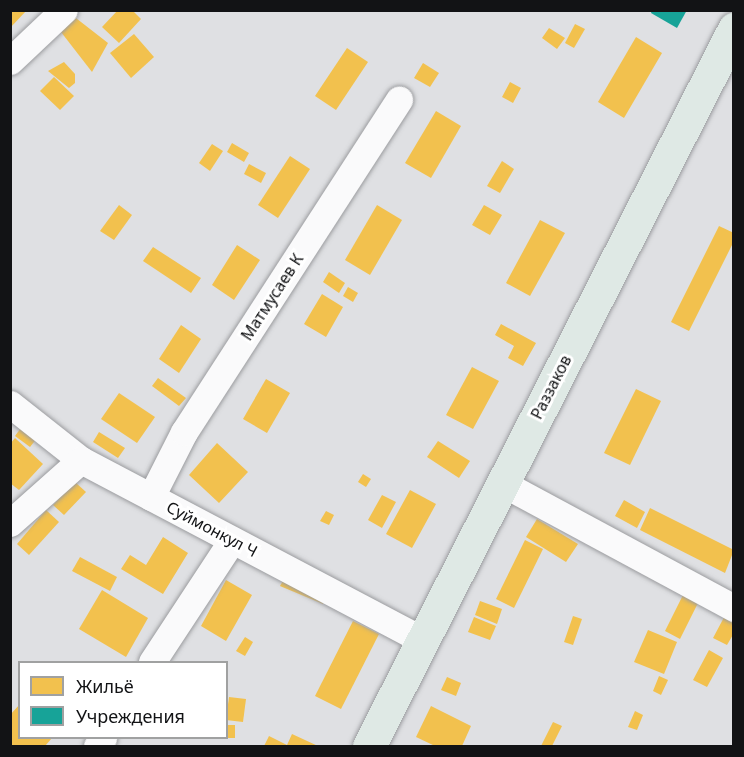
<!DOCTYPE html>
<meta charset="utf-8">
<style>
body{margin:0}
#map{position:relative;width:744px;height:757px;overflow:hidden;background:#dfe0e3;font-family:"Noto Sans",sans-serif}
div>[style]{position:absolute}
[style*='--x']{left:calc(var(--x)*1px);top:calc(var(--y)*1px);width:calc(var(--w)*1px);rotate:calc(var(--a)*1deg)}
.homes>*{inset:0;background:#f2c14e}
.public>*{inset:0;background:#17a398}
.roads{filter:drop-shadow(0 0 2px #9b9c9f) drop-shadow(0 0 2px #9b9c9f)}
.minor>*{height:27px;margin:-13.5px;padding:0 13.5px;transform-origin:13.5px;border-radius:13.5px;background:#fafafb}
.major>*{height:33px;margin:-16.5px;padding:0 16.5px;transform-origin:16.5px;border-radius:16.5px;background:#dfe9e5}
span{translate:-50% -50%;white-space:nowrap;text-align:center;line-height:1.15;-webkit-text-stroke:6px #fff;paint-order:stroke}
.street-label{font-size:16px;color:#121315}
.frame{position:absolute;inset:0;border:12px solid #121315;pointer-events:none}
.legend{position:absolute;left:18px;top:661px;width:210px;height:78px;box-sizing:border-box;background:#fff;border:2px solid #a0a1a1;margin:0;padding:8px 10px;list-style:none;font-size:18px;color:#121315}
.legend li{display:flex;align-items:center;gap:12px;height:30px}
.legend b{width:30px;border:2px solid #a0a1a1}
</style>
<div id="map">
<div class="homes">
<i style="clip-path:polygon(10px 10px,27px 10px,10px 28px)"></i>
<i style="clip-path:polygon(118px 10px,132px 10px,141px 19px,119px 43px,102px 27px)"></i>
<i style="clip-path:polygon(72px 15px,108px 43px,92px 72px,61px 32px)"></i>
<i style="clip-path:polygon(575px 24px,585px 29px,574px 48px,565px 43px)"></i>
<i style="clip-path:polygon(549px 28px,565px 38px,557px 49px,542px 38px)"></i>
<i style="clip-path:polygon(134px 34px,154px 57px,131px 78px,110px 53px)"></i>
<i style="clip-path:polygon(636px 37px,662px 53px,624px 118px,598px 102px)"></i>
<i style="clip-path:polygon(347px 48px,368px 62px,336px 110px,315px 96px)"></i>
<i style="clip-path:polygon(64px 62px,75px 74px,75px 83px,69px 88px,48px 71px)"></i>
<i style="clip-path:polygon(423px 63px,439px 73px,430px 87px,414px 78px)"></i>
<i style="clip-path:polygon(54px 77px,74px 96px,60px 110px,40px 91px)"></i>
<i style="clip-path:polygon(510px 82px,521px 88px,513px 103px,502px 97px)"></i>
<i style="clip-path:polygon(436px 111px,461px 126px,431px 178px,405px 163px)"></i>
<i style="clip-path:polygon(232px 143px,249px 153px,244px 162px,227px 152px)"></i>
<i style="clip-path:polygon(212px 144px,223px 151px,210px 171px,199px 163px)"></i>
<i style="clip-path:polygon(290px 156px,310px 169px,278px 218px,258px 205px)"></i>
<i style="clip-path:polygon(502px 161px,514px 169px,500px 193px,487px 186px)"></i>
<i style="clip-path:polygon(249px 164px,266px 173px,261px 183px,244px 174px)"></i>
<i style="clip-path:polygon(119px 205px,132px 215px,114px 240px,100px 231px)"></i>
<i style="clip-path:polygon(377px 205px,402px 220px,370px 275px,345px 260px)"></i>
<i style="clip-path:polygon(484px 205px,502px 215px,490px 235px,472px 225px)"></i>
<i style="clip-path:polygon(540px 220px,565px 233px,530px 296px,506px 283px)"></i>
<i style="clip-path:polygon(719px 226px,734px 233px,734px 241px,689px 331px,671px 322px)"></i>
<i style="clip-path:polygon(237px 245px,260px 260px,234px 300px,212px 285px)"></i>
<i style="clip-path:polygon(153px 247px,201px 278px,191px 293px,143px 261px)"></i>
<i style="clip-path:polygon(329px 272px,345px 283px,339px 293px,323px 282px)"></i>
<i style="clip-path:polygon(348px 287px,358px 293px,353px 302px,343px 296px)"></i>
<i style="clip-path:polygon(322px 294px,343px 307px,326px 337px,304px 324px)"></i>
<i style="clip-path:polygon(501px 324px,536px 343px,523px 366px,508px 358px,514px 346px,495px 335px)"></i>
<i style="clip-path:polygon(181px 325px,201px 339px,179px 373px,159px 359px)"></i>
<i style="clip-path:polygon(472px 367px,499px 381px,473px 429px,446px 415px)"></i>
<i style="clip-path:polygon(158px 378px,186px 398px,179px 406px,152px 386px)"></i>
<i style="clip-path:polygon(266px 379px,290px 393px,267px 433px,243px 419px)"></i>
<i style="clip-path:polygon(636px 389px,661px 401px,630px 465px,604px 453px)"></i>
<i style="clip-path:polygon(119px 393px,155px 417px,137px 443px,101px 419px)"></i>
<i style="clip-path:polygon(26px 421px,41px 433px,30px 447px,15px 436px)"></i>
<i style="clip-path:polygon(99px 432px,125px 448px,118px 458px,93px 442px)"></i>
<i style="clip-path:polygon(15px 438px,43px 464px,19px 490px,10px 483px,10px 444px)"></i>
<i style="clip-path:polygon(438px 441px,470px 461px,459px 478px,427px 457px)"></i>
<i style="clip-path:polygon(217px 443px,248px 472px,219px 503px,189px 475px)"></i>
<i style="clip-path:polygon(363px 474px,371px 479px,366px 487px,358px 482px)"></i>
<i style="clip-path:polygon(75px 482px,86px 492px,64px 515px,53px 505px)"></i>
<i style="clip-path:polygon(410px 490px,436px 504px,412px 548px,386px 534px)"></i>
<i style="clip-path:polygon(382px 495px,396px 502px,382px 528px,368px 520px)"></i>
<i style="clip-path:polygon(624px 500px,645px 512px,637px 528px,615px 516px)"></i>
<i style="clip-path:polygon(650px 508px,734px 550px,725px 573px,640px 530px)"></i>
<i style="clip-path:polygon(46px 510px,59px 522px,29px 555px,17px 544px)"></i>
<i style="clip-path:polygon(326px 511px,334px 515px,329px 525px,320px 521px)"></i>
<i style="clip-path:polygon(537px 519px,578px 544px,566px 562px,526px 537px)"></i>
<i style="clip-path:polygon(163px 537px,188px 553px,163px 594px,121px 569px,130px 555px,146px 565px)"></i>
<i style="clip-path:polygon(525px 540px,543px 549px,514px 608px,496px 599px)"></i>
<i style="clip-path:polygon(80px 557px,117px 577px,110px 591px,72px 571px)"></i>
<i style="clip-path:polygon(287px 574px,328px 594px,323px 604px,280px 586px)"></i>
<i style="clip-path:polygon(226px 580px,252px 595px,226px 641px,201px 626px)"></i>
<i style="clip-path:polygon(102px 590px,148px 618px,126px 657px,79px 629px)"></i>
<i style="clip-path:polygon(684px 593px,699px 601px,680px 639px,665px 631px)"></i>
<i style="clip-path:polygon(480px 601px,502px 609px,497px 624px,475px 615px)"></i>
<i style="clip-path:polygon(729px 608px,734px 611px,734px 633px,727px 645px,713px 638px)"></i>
<i style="clip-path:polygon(573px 616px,582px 619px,573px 645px,564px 642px)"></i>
<i style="clip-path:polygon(474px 617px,496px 626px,490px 640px,468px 632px)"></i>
<i style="clip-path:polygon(353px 621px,379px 634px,341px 709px,315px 696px)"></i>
<i style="clip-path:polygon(648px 630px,677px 642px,664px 674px,634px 662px)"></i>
<i style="clip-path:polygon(245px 637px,253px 642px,245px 656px,236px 651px)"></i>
<i style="clip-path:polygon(709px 650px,723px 658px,707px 687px,693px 680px)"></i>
<i style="clip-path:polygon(659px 676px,668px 680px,661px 695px,653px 691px)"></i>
<i style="clip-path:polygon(447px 677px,461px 683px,456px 696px,441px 690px)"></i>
<i style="clip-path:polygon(229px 697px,246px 699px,243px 722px,226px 720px)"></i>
<i style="clip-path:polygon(20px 704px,20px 738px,52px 738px,45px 746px,10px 746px,10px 715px)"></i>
<i style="clip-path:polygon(431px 706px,471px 726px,462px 746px,435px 746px,416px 737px)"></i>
<i style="clip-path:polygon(635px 711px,643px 715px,637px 730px,628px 727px)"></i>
<i style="clip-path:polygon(553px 722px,562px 726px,552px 746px,541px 746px)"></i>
<i style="clip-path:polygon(226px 725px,235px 725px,235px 738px,226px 738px)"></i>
<i style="clip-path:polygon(292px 734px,318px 746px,264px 746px,269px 736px,287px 745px)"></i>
</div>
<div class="public">
<i style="clip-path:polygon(652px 10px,687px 10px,677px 28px,651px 13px)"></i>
</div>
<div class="roads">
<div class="minor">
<i style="--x:10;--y:61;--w:74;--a:-43.4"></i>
<i style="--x:10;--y:404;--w:90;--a:38.3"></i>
<i style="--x:81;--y:460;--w:386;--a:27.8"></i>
<i style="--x:502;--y:483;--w:264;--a:28.3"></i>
<i style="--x:151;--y:497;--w:73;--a:-63.1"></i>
<i style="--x:184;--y:432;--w:396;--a:-57.1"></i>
<i style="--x:10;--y:523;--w:95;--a:-41.6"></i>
<i style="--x:152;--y:662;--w:146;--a:-56.7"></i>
<i style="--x:97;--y:746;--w:10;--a:-53"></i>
</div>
<div class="major">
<i style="--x:369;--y:746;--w:805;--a:-63.02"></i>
</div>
</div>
<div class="street-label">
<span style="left:272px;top:297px;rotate:-57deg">Матмусаев К</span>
<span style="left:551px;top:387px;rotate:-63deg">Раззаков</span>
<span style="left:212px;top:529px;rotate:28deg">Суймонкул Ч</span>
</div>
<div class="frame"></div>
<ul class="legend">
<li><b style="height:16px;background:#f2c14e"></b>Жильё</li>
<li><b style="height:16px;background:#17a398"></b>Учреждения</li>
</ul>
</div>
